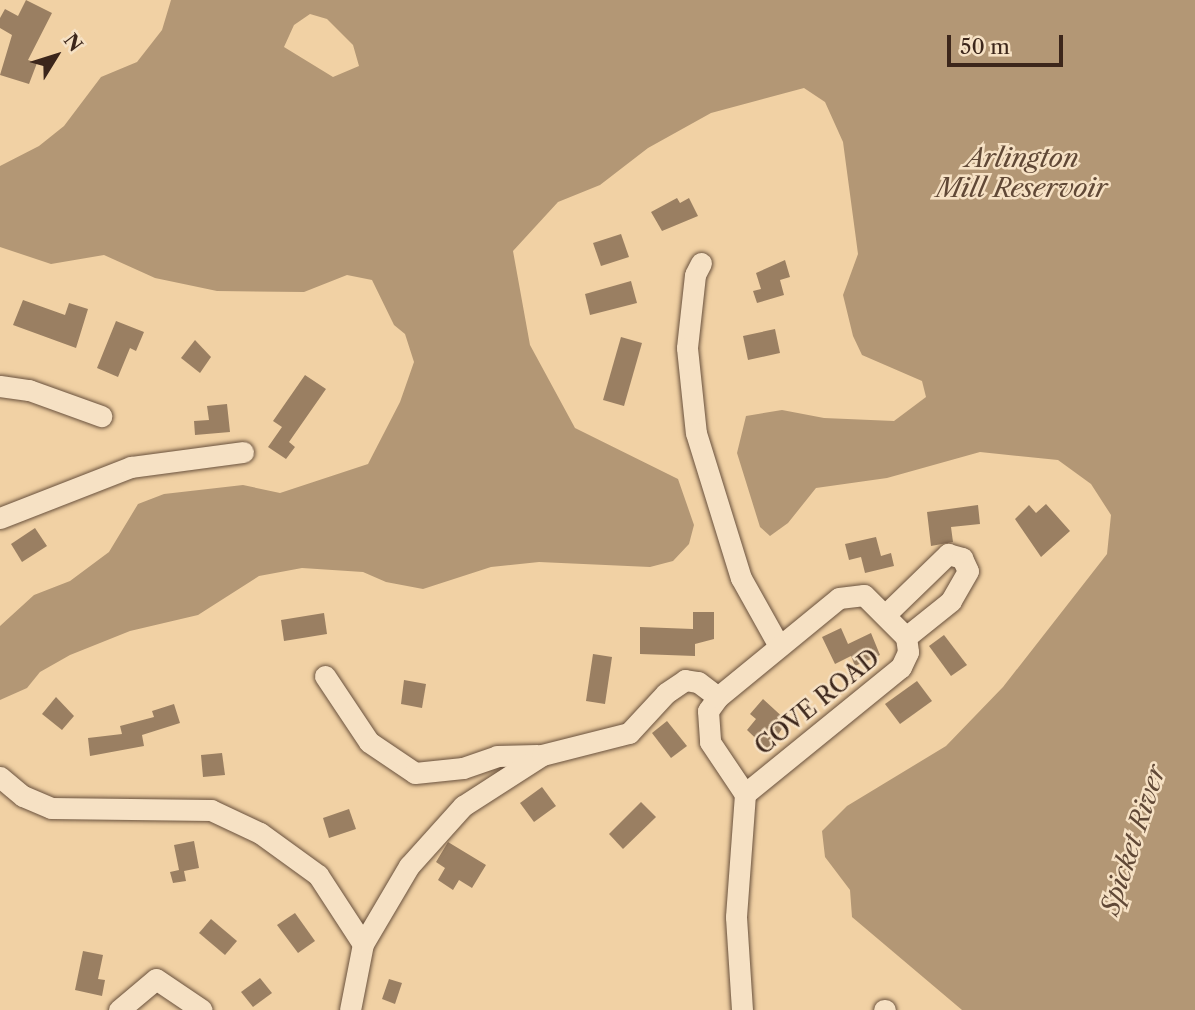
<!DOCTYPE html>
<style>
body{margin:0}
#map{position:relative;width:1195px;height:1010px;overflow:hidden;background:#f1d1a4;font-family:"Libre Caslon Text",serif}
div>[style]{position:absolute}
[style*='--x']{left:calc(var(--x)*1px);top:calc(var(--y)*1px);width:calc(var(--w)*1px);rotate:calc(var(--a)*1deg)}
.water>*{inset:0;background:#b39775}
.building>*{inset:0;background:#9a7f62}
.roads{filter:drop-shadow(0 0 2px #69513d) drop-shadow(0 0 2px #69513d)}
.minor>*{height:21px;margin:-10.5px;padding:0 10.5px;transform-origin:10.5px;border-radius:10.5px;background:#f6e1c4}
span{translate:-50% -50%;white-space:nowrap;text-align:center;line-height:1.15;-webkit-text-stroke:5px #f6e1c4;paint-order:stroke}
.street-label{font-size:24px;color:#3c261b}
.water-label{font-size:26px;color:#604836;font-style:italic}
.north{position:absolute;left:21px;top:21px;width:70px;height:70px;-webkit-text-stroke:5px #f6e1c4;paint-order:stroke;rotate:52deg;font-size:19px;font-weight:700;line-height:28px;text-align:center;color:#3c261b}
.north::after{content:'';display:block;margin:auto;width:24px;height:32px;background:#3c261b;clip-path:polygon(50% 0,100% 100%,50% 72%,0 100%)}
.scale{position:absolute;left:947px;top:35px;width:116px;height:32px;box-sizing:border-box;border:4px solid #3c261b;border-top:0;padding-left:9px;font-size:21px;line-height:24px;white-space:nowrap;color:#3c261b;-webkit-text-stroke:5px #f6e1c4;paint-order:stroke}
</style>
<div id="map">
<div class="water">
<i style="clip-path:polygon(evenodd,171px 0,1195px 0,1195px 1010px,962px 1010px,852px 917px,850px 890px,825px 857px,822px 831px,847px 806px,946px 746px,1003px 687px,1107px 554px,1111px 515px,1091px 484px,1058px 460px,980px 452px,887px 478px,816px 488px,788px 523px,770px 536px,760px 527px,737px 453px,746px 416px,782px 410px,824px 418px,894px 421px,926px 397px,922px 381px,862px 355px,853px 336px,843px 295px,858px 254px,843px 142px,825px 102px,804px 88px,711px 113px,648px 148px,600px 185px,558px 202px,513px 251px,530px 345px,575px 428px,678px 479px,694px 525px,689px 544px,673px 561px,650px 567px,539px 562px,491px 567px,423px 589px,386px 582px,363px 572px,302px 568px,259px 576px,198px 615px,130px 631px,70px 655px,40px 672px,27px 688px,0 700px,0 626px,34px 595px,70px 581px,109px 552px,138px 504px,164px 494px,243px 485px,280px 493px,368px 464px,400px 402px,414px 362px,405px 334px,394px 325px,372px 280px,347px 275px,304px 292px,217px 291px,155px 278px,104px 255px,51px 264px,0 247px,0 166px,39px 146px,64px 126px,101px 77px,137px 62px,162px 30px,171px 0,310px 14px,327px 19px,353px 45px,359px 66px,333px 77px,284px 47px,294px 25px,310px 14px)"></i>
</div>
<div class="building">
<i style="clip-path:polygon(26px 0,52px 13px,28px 60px,37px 63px,29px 84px,0 75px,12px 35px,0 28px,0 18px,5px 9px,18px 16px)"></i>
<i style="clip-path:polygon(677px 198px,680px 203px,689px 198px,698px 216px,662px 231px,651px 212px)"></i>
<i style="clip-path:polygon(621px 234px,629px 257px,601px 266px,593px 243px)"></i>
<i style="clip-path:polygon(785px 260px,790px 277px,780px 280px,784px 295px,757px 303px,753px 291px,761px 289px,756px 273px)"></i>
<i style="clip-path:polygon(631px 281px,637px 303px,590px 315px,585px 294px)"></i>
<i style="clip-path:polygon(23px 300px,65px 315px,69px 303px,88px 309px,76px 348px,13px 325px)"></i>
<i style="clip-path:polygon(116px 321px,144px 332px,136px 351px,130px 348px,118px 377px,97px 368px)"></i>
<i style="clip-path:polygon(775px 329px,780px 353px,748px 360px,743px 336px)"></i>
<i style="clip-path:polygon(621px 337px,642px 343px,624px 406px,603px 400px)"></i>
<i style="clip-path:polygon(195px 340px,211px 357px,200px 373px,181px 358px)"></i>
<i style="clip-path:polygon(305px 375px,326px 389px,289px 442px,295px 447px,286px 459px,268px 447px,282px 427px,273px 421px)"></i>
<i style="clip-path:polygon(227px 404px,230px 432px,195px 435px,194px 421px,209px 420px,207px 406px)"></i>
<i style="clip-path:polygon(1046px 504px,1070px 531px,1041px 557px,1015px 519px,1029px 505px,1036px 513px)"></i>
<i style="clip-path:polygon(978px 505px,980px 524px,951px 527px,953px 542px,931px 546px,927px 512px)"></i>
<i style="clip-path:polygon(35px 528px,47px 546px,22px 562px,11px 544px)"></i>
<i style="clip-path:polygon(876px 537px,881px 556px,891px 553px,894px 566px,865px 573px,861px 557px,849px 560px,845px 544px)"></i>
<i style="clip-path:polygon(693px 612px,714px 612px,714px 639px,695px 644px,695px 656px,640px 654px,640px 627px,693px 629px)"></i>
<i style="clip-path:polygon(324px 613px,327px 634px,284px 641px,281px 620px)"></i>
<i style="clip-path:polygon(841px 628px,848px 644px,871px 633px,880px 655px,855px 666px,851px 656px,835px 664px,822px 637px)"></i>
<i style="clip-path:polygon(944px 635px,967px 665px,951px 676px,929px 646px)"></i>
<i style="clip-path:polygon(593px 654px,612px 657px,605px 704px,586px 701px)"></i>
<i style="clip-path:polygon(404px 680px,426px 684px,422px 708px,401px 704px)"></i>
<i style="clip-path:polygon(917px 681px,932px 701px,900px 724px,885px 704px)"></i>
<i style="clip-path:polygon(56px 697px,74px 716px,62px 730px,42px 714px)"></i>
<i style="clip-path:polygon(763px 699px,787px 721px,768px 750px,747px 730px,756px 719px,750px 714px)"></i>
<i style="clip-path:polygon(174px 704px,180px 723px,142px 735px,144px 746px,90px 756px,88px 738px,122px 734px,120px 726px,154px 717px,152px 711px)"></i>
<i style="clip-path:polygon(667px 721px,687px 746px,671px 758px,652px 733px)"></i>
<i style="clip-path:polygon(222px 753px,225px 775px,203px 777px,201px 755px)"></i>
<i style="clip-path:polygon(542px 787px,556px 806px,534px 822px,520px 803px)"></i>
<i style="clip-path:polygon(641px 802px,656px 817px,623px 849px,609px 834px)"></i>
<i style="clip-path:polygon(349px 809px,356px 829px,329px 838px,323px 818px)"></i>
<i style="clip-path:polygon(194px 841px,199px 868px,184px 871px,186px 881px,173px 883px,170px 872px,179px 870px,174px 845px)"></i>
<i style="clip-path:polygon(448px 842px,486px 865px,472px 888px,459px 880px,453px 890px,438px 880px,445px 868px,436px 862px)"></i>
<i style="clip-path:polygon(295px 913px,315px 941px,298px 953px,277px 925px)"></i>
<i style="clip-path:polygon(211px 919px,237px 941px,225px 955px,199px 933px)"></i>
<i style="clip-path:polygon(83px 951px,103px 955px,98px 979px,105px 980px,102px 996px,75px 990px)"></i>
<i style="clip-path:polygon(260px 978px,272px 993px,253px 1007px,241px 992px)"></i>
<i style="clip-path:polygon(389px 979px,402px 983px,395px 1004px,382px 999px)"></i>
</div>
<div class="roads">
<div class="minor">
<i style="--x:701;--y:263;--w:13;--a:117"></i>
<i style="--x:695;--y:275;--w:73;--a:96.3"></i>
<i style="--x:687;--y:348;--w:85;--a:84"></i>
<i style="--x:696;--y:433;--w:152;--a:72.8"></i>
<i style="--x:741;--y:578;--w:78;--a:60.8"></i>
<i style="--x:0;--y:386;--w:29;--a:8"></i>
<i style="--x:29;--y:390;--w:77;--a:19.9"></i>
<i style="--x:0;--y:518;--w:141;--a:-21.3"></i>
<i style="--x:131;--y:467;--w:113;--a:-7.6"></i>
<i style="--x:885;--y:615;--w:88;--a:-44.1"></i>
<i style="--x:948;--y:554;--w:15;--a:16"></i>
<i style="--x:962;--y:558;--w:14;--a:65"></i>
<i style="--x:968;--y:571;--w:34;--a:120"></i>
<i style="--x:951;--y:601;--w:58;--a:141.3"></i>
<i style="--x:325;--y:676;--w:79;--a:56.3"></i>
<i style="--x:369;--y:742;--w:55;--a:34"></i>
<i style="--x:415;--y:773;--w:48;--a:-5.9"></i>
<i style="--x:463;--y:768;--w:36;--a:-19"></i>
<i style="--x:497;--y:756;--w:40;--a:-1.4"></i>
<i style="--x:718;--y:697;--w:17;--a:126"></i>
<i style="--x:708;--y:711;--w:31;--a:86"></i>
<i style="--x:710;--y:742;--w:63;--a:56.1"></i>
<i style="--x:745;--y:794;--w:123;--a:94.2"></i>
<i style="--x:736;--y:917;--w:93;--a:86.3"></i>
<i style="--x:0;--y:777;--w:30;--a:40"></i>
<i style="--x:23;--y:796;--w:30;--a:23"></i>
<i style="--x:51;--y:808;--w:160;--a:0.7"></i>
<i style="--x:211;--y:810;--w:54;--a:25.1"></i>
<i style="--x:260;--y:833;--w:72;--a:35.9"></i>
<i style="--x:318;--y:875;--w:82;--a:56.9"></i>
<i style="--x:119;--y:1010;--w:48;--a:-40"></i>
<i style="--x:156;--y:979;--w:55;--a:34"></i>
<i style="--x:350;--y:1010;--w:67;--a:-78.9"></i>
<i style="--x:363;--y:944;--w:91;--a:-59.5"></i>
<i style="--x:409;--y:866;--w:81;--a:-48"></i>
<i style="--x:463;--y:806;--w:94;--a:-32.8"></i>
<i style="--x:542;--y:755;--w:90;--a:-14.2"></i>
<i style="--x:629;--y:733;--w:54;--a:-47.2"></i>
<i style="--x:666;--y:693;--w:23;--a:-34"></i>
<i style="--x:685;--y:680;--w:13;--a:9"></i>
<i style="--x:698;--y:682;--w:25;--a:37"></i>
<i style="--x:718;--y:697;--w:156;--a:-39.3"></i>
<i style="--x:839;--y:598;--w:25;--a:-7"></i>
<i style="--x:864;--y:595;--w:59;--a:45"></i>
<i style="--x:906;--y:637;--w:15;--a:82"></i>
<i style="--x:908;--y:652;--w:17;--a:115"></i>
<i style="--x:901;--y:667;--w:201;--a:140.9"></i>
<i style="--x:884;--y:1010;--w:1;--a:0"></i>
</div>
</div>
<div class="street-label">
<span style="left:817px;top:702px;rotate:-39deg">COVE ROAD</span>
</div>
<div class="water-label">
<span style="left:1022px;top:174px">Arlington<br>Mill Reservoir</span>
<span style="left:1134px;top:840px;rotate:-72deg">Spicket River</span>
</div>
<div class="north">N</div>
<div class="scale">50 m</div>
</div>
